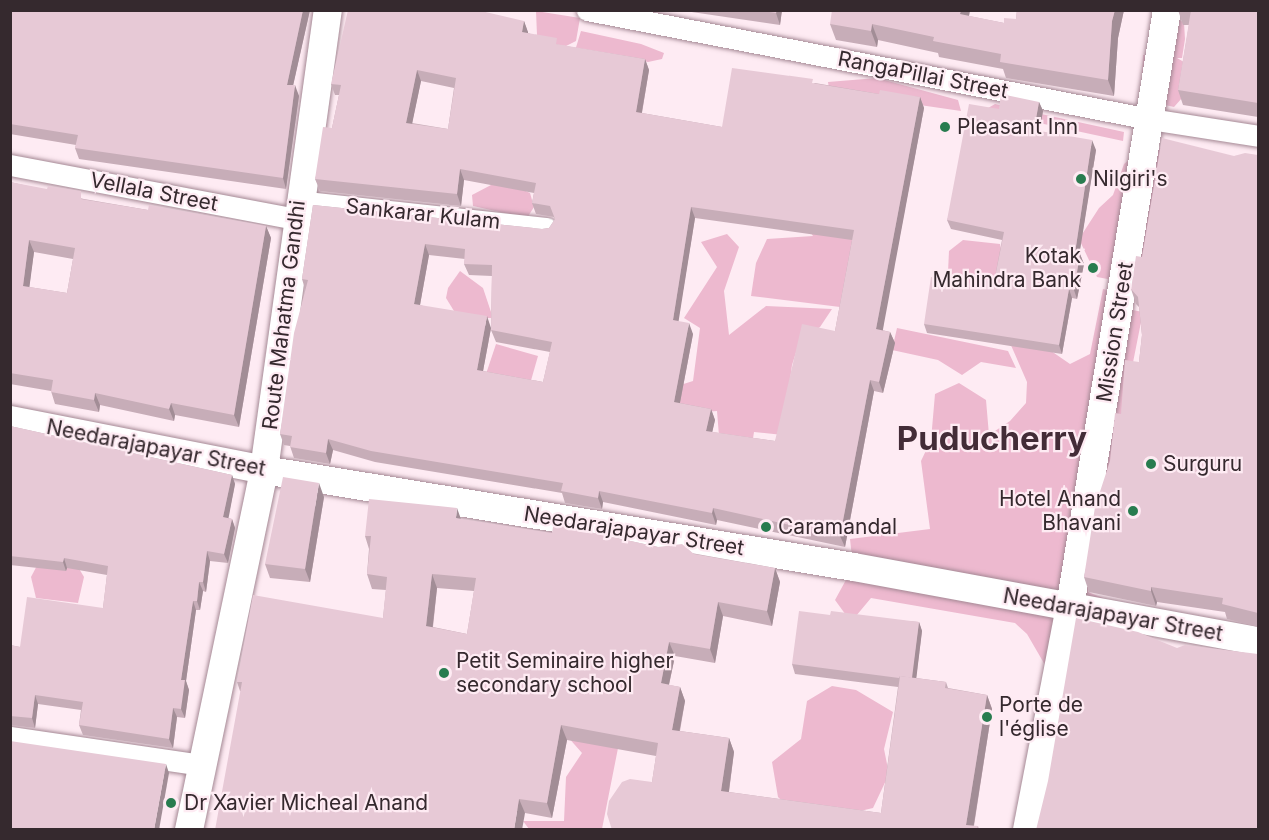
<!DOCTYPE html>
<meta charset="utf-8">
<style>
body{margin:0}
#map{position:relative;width:1269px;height:840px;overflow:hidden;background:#feebf3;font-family:Inter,sans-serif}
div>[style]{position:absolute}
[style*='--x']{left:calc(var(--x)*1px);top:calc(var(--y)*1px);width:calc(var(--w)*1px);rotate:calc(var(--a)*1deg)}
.green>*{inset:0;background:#edb9cf}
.roads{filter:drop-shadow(0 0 2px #a48894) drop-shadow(0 0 2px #a48894)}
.street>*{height:21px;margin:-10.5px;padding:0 10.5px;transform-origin:10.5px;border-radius:10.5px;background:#fff}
.secondary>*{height:28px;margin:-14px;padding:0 14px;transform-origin:14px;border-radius:14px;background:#fff}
.wall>*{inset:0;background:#c7adb8}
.shaded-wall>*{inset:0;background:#a28d96}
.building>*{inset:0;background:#e7c9d6}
.dots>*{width:16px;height:16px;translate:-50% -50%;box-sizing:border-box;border:3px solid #feebf3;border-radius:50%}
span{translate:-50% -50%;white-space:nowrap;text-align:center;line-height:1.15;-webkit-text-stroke:4.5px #feebf3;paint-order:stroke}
.street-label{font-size:21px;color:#35292e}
.poi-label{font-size:21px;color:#35292e}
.left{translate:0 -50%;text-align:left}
.right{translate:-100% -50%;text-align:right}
.town-label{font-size:33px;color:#432c37;font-weight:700}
.frame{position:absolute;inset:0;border:12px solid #35292e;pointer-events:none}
</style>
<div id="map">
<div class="green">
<i style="clip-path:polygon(536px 11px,580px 18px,576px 41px,566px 46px,546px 43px,537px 35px)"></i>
<i style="clip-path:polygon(1174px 16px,1184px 23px,1185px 39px,1182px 58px,1177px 58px,1189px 65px,1182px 98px,1174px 107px,1152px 102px,1142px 86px,1143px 55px,1166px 56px)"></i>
<i style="clip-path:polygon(581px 31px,641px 44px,664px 53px,662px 59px,648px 62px,611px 55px,574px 54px)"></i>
<i style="clip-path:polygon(877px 78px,958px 100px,961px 111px,837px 93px,829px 89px,828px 82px)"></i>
<i style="clip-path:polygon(995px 104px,1124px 132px,1123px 141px,983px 111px)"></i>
<i style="clip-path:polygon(1145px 146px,1165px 149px,1168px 241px,1123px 282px,1097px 277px,1079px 239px,1099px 208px,1113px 195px,1124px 164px)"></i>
<i style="clip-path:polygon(864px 180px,848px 308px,751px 296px,756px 263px,767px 239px,813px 236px,804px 223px)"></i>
<i style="clip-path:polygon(511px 184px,530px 193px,534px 207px,527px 218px,473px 206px,472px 195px,491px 185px)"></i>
<i style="clip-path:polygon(727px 234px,739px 247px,724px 291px,729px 335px,766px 306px,832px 309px,820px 327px,800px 340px,792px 365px,783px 435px,754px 432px,743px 502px,719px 436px,717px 411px,692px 413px,685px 429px,674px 387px,693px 381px,700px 328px,684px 318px,717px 267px,701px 242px)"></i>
<i style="clip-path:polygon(963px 240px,1000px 244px,1002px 256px,995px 279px,956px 287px,948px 272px,949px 251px)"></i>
<i style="clip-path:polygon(460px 271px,483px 288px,493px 318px,475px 318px,454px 311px,446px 298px,448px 288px)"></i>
<i style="clip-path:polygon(1103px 289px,1124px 294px,1122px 308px,1143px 312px,1099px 534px,1090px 545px,1088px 592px,1113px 602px,1045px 665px,1027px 634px,1015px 623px,871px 598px,851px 622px,835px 600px,853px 567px,850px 539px,930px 529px,921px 461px,931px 440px,935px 394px,959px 383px,986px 400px,989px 435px,1010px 421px,1026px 403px,1027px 382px,1010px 343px,1028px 335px,1070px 364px,1090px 354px)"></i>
<i style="clip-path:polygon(897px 328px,1008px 351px,1016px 368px,981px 362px,962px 375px,938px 360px,892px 350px)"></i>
<i style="clip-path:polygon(496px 344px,538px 356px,530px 384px,486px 374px)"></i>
<i style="clip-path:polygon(68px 550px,84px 577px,78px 603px,36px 598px,31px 577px,42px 556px)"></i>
<i style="clip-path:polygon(832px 686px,856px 690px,893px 712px,884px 749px,889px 774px,873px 808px,856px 812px,783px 802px,778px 797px,772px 762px,801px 739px,807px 701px)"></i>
<i style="clip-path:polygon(621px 733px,602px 829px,529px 829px,523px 821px,564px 821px,566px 777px,582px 753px,567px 736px)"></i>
</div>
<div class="roads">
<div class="street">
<i style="--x:587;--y:10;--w:573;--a:10.96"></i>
<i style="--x:1150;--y:119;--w:109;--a:8.9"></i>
<i style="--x:10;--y:165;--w:292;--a:10.7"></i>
<i style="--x:298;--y:201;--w:250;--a:6.2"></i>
<i style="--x:10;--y:737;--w:193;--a:8.3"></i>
</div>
<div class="secondary">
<i style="--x:10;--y:420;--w:259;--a:11.1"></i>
<i style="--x:264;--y:470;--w:598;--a:9.34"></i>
<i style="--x:854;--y:567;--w:411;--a:10.4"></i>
<i style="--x:189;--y:830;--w:368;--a:-78.2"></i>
<i style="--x:264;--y:470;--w:464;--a:-82.1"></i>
<i style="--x:1027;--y:830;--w:227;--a:-79.1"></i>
<i style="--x:1070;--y:607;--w:605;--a:-80.77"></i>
</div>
</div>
<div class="wall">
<i style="clip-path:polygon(10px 10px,310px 10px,293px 85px,299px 96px,286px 189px,79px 159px,75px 148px,76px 145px,10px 134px)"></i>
<i style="clip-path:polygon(678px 10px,782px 10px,780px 25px)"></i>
<i style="clip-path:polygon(970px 10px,969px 16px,1004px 23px,1016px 19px,1017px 10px,1124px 10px,1118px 38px,1114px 96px,1006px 78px,1003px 69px,939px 57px,938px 53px,878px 40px,877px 47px,836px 40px,830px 24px)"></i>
<i style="clip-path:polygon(1178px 10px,1258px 10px,1258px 117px,1183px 105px,1178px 90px,1189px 25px,1183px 25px)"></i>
<i style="clip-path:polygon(evenodd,524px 21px,528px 33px,559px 45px,645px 59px,649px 70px,642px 113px,722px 127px,815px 83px,879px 94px,920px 97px,924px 108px,882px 330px,890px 332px,895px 343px,883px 393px,874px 391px,845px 547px,717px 520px,716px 525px,603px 502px,602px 509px,565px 503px,562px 493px,375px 462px,333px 450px,330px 464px,294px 458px,290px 446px,284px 445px,280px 434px,305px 289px,302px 279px,313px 205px,542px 229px,549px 228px,555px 219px,554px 217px,536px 214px,532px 203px,534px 193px,464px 180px,461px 206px,320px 191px,315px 179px,332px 128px,339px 95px,335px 95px,331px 84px,524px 21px,421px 81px,454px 88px,448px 129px,412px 123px,421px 81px,524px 21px,695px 218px,852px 240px,835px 331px,775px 441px,712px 432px,715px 420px,711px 409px,680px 403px,693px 334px,678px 321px,695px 218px,524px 21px,429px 255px,465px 259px,464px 264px,469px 275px,492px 276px,491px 330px,496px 342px,550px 352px,543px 382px,483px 371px,491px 328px,420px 305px,429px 255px)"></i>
<i style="clip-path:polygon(1039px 102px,1043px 111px,1039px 131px,1096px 150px,1079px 254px,1080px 254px,1084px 264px,1077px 299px,1072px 298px,1062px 354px,927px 333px,924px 324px,974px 284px,994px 282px,1002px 240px,951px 229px,947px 220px,999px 109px)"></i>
<i style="clip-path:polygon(1258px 155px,1258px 627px,1227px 619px,1225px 612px,1157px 602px,1156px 606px,1089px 592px,1084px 577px,1121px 414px,1139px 362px,1142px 335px,1139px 307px,1136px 304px,1131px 289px,1142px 257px,1234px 156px)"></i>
<i style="clip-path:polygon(evenodd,10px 182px,84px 199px,148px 210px,266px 226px,271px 238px,239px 427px,175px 415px,174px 421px,100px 405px,99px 412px,55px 404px,51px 391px,10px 384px,10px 182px,34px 252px,73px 259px,67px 293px,29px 287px,34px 252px)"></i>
<i style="clip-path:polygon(10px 426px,232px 475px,235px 484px,228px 518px,232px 519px,235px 528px,228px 563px,210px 561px,206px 592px,203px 591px,200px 610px,196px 610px,186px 681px,189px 690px,185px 718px,177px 717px,173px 748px,83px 735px,79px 725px,81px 710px,38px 704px,35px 728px,10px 725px,10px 645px,20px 647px,103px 608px,107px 575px,67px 568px,66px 571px,10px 565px)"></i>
<i style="clip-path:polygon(324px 497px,310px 582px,270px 578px,265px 564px)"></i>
<i style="clip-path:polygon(evenodd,461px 519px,552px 533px,593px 533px,658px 547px,775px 568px,780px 582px,772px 626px,723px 616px,715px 663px,675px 656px,669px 685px,680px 687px,685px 701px,680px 731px,729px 738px,734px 752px,729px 792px,881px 813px,898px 687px,795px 674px,792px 664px,830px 615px,919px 622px,922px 631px,916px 678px,946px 682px,948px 688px,987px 695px,992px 709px,974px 826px,978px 826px,979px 830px,612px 830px,652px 782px,656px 756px,567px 740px,552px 818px,525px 813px,240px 691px,237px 682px,383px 618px,386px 590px,372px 589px,367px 574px,369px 549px,365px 536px,461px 519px,437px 588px,474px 591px,467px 634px,433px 627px,437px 588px)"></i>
</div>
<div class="shaded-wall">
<i style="clip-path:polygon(303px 10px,310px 10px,291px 95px,287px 85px)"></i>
<i style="clip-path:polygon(777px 10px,782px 10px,780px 25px,776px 13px)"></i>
<i style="clip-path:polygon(961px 10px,970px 10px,966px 31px,960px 14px)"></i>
<i style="clip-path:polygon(1115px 10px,1124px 10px,1118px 38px,1114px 96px,1108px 80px,1112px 21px)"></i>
<i style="clip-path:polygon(524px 21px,528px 32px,527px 43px,522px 32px)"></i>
<i style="clip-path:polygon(872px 24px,878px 40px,877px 47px,871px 31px)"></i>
<i style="clip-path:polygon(645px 59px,649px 70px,640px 123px,636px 112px)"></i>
<i style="clip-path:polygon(417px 70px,421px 81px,410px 134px,406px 123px)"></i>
<i style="clip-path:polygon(295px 85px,299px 96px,286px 189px,283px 178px)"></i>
<i style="clip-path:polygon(920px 97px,924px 108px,881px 340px,876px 329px)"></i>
<i style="clip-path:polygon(1039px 102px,1043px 111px,1038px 140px,1034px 130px)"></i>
<i style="clip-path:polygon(1092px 140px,1096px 150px,1078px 263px,1075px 253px)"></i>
<i style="clip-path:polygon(460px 169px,464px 180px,461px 206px,457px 194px)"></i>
<i style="clip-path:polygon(691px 207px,695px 218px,677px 331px,673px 320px)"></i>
<i style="clip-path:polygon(266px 226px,271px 238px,239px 427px,234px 415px)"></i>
<i style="clip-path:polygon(29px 240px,34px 252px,28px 298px,23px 286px)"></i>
<i style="clip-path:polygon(425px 244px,429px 255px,418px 316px,414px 304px)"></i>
<i style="clip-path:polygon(1080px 254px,1084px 264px,1077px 299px,1074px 290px)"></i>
<i style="clip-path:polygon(1069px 289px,1072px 298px,1062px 354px,1059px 345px)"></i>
<i style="clip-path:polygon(487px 316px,491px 328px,481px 382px,477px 370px)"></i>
<i style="clip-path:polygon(689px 323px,693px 334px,678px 413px,674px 402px)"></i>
<i style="clip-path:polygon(890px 332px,895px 343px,883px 393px,879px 382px)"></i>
<i style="clip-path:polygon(870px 380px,874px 391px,845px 547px,840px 536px)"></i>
<i style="clip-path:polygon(95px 393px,100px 405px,99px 412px,94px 400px)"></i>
<i style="clip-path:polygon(171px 403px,175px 415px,174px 421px,169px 409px)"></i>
<i style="clip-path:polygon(711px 409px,715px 420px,710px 442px,706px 431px)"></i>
<i style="clip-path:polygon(328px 439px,333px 450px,330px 464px,326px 453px)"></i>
<i style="clip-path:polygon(232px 475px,235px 484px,227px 526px,223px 517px)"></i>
<i style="clip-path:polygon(319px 483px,324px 497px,310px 582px,305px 569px)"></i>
<i style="clip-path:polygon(599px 491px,603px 502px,602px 509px,598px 498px)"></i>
<i style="clip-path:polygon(457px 508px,462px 522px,456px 518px)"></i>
<i style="clip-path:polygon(713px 508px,717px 520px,716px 525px,712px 513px)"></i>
<i style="clip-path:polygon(232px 519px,235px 528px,228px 563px,224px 554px)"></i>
<i style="clip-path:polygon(207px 551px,210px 561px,206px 592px,203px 582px)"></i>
<i style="clip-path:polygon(64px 558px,67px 568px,66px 571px,63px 562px)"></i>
<i style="clip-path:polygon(775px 568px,780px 582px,772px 626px,767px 611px)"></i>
<i style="clip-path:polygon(432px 574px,437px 588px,431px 641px,426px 626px)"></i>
<i style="clip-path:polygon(199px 582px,203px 591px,200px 610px,197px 601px)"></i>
<i style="clip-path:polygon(1151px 587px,1157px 602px,1156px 606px,1151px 591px)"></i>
<i style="clip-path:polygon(193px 601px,196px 610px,186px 681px,189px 690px,185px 718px,181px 709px,181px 680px)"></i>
<i style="clip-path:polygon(718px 602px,723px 616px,715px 663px,710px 649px)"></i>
<i style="clip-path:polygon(919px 622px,922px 631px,915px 689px,911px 680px)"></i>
<i style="clip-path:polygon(669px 642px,675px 656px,666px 698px,661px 683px)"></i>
<i style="clip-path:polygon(680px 687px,685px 701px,677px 744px,672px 730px)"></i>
<i style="clip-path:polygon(35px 695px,38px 704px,35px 728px,32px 718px)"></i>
<i style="clip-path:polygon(987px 695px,992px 709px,973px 830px,966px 825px)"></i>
<i style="clip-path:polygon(173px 708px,177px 717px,173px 748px,169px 739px)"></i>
<i style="clip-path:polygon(561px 725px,567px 740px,552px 818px,547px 803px)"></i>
<i style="clip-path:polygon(729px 738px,734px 752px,727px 805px,721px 791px)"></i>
<i style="clip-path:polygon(166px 764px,169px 773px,159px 830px,154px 830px)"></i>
<i style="clip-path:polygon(519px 799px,525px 813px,522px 830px,514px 830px)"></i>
</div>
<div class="building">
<i style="clip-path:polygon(10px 10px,303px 10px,287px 85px,295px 85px,283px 178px,75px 148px,78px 135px,10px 124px)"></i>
<i style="clip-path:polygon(evenodd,348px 10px,477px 10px,524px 21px,522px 32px,557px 38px,556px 44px,645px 59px,636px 112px,722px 127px,732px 68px,813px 79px,812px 83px,879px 94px,880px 90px,920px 97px,876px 329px,890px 332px,879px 382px,870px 380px,840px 536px,713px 508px,712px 513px,599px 491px,598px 498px,561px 491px,563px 483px,371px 451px,328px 439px,326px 453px,290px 447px,292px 436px,280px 434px,294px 333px,308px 280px,302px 279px,313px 205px,542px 229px,549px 228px,555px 219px,550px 206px,532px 203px,536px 183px,460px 169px,457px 194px,315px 179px,323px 127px,332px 128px,341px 85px,331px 84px,348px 10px,417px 70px,456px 78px,448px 129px,406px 123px,417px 70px,348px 10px,691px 207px,854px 230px,835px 331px,802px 324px,775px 441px,706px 431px,711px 409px,674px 402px,689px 323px,673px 320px,691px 207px,348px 10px,425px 244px,465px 249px,464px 264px,492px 265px,491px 330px,552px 342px,543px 382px,477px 370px,487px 316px,414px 304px,425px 244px)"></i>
<i style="clip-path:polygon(756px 10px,777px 10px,776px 13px)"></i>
<i style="clip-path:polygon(832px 10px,961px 10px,960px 14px,1004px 23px,1004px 18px,1016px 19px,1017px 10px,1115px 10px,1112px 21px,1108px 80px,1000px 62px,1001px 54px,933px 41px,934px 37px,872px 24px,871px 31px,830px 24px)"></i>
<i style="clip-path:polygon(1191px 10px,1258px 10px,1258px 103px,1178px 90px)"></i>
<i style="clip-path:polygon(1001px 94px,1039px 102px,1034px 130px,1092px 140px,1075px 253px,1080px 254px,1074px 290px,1069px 289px,1059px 345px,924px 324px,931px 277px,974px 284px,974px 279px,994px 282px,1004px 232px,947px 220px,969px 104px,999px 109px)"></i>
<i style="clip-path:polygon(1162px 138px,1234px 156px,1245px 153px,1258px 155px,1258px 613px,1222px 604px,1223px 598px,1151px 587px,1151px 591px,1084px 577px,1095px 507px,1110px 461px,1115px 413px,1121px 414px,1125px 360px,1139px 362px,1142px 335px,1138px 297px,1131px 289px,1136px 256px,1142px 257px)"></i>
<i style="clip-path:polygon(evenodd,10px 182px,47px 189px,48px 186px,81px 191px,81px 199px,148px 210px,149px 205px,266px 226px,234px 415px,171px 403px,169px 409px,95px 393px,94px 400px,51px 392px,53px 380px,10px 373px,10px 182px,29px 240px,75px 248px,67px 293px,23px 286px,29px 240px)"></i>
<i style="clip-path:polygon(10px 426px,232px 475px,223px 517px,232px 519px,224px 554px,207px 551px,203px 582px,199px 582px,197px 601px,193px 601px,181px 680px,185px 680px,181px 709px,173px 708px,169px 739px,79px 725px,83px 702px,35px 695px,32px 718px,10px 716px,10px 645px,20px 647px,27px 597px,103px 608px,108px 566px,64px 558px,63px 562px,10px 556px)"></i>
<i style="clip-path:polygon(283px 477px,319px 483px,305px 569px,265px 564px)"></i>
<i style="clip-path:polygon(evenodd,369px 499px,457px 508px,456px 518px,552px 533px,554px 521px,591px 527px,590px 532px,658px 547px,682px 544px,694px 554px,775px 568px,767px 611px,718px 602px,710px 649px,669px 642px,661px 683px,680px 687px,672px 730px,729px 738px,721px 791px,881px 813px,900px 676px,946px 682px,945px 688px,987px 695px,966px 825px,978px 826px,977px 830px,612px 830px,607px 814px,609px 801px,622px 782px,630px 779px,652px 782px,658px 743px,561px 725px,547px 803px,519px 799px,514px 830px,215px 830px,242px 682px,237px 682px,253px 595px,383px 618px,387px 577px,367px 574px,371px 536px,365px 536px,369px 499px,432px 574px,476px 578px,467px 634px,426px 626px,432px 574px)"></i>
<i style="clip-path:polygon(799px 611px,830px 615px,831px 611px,919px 622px,912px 678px,900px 676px,899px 678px,792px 664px)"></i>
<i style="clip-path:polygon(1076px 618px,1138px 632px,1177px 648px,1185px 645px,1258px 654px,1258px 830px,1036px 830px,1048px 781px)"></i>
<i style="clip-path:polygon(10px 741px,166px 764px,154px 830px,10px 830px)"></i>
</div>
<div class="dots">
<i style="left:945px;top:127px;background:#287c4f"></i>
<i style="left:1081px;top:179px;background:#287c4f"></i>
<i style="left:1093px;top:268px;background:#287c4f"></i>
<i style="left:1151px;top:464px;background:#287c4f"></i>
<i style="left:1133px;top:511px;background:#287c4f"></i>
<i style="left:766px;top:527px;background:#287c4f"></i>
<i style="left:444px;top:673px;background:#287c4f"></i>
<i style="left:987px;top:717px;background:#287c4f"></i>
<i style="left:171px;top:803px;background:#287c4f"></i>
</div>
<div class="street-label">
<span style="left:923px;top:75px;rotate:11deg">RangaPillai Street</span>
<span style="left:154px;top:192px;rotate:11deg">Vellala Street</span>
<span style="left:423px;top:214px;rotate:6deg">Sankarar Kulam</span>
<span style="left:284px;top:315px;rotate:-83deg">Route Mahatma Gandhi</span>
<span style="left:1115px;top:332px;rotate:-81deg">Mission Street</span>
<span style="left:156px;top:448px;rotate:11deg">Needarajapayar Street</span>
<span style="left:634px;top:531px;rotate:9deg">Needarajapayar Street</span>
<span style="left:1113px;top:615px;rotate:10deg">Needarajapayar Street</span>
</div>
<div class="poi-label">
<span class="left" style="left:957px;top:127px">Pleasant Inn</span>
<span class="left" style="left:1093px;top:179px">Nilgiri's</span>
<span class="right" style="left:1081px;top:268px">Kotak<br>Mahindra Bank</span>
<span class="left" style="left:1163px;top:464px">Surguru</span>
<span class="right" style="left:1121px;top:511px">Hotel Anand<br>Bhavani</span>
<span class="left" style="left:778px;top:527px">Caramandal</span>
<span class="left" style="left:456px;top:673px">Petit Seminaire higher<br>secondary school</span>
<span class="left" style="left:999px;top:717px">Porte de<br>l'église</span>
<span class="left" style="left:184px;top:803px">Dr Xavier Micheal Anand</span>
</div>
<div class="town-label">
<span style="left:992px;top:439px">Puducherry</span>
</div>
<div class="frame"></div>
</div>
